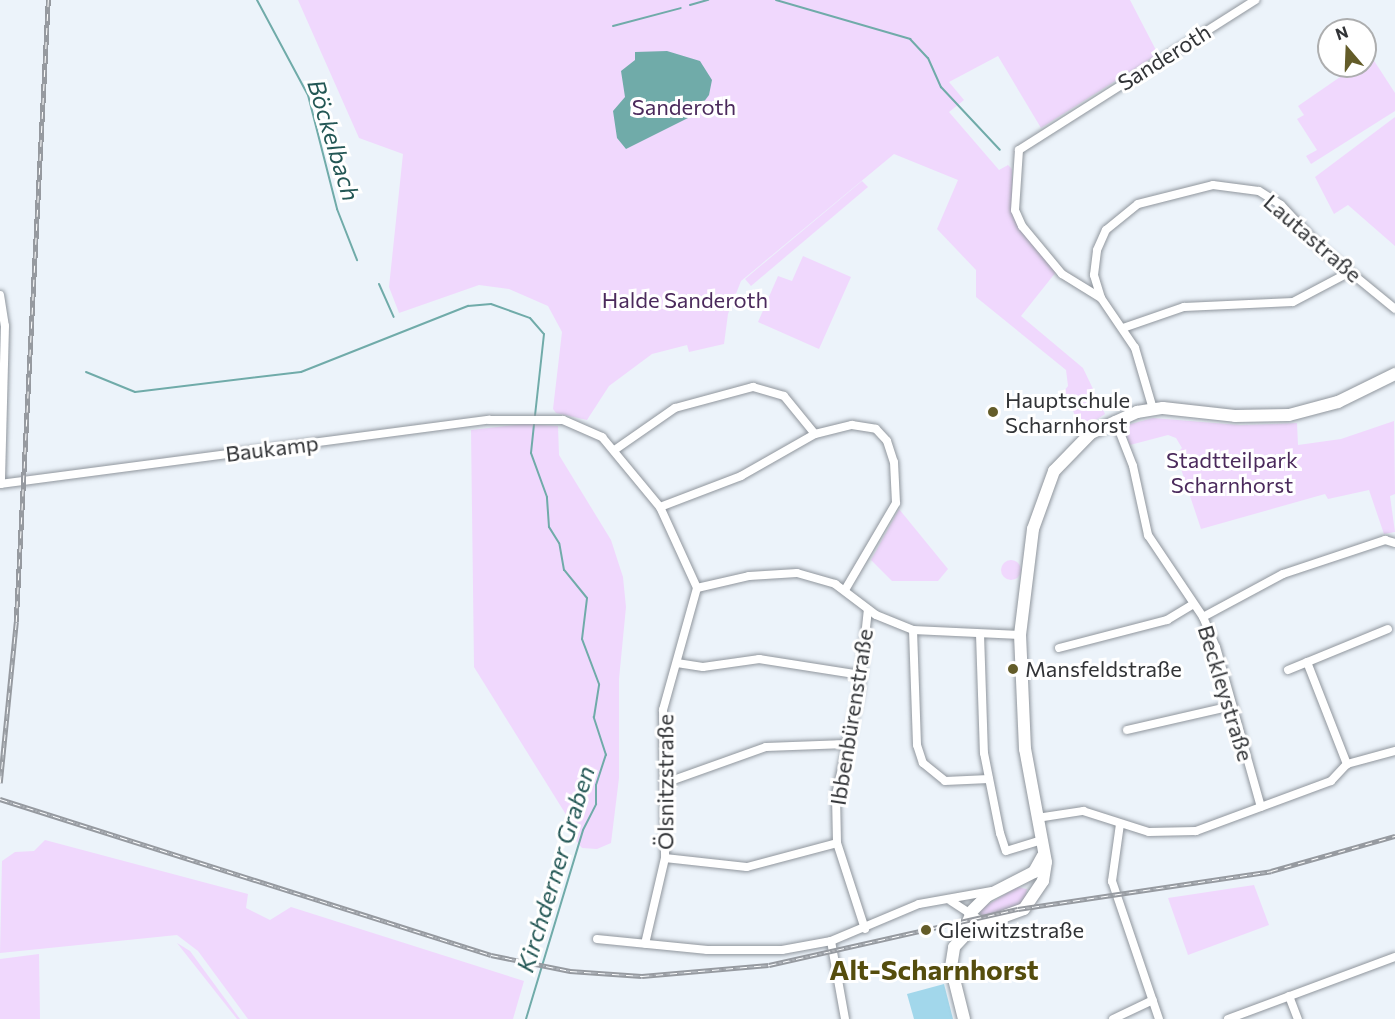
<!DOCTYPE html>
<meta charset="utf-8">
<style>
body{margin:0}
#map{position:relative;width:1395px;height:1019px;overflow:hidden;background:#ecf3fa;font-family:Commissioner,sans-serif}
div>[style]{position:absolute}
[style*='--x']{left:calc(var(--x)*1px);top:calc(var(--y)*1px);width:calc(var(--w)*1px);rotate:calc(var(--a)*1deg)}
.green>*{inset:0;background:#f0d8fd}
.round{border-radius:50%}
.water>*{inset:0;background:#70aba9}
.stream>*{height:2px;margin:-1px;padding:0 1px;transform-origin:1px;border-radius:1px;background:#70aba9}
.building>*{inset:0;background:#a2d7eb}
.roads{filter:drop-shadow(0 0 2px #90969d) drop-shadow(0 0 2px #90969d)}
.street>*{height:8px;margin:-4px;padding:0 4px;transform-origin:4px;border-radius:4px;background:#fff}
.secondary>*{height:12px;margin:-6px;padding:0 6px;transform-origin:6px;border-radius:6px;background:#fff}
.rail>*{height:4.5px;margin-top:-2.25px;transform-origin:0;background:repeating-linear-gradient(90deg,#fff 0 7px,#969aa0 0 14px);box-sizing:border-box;border-block:2px solid #969aa0}
.dots>*{width:16px;height:16px;translate:-50% -50%;box-sizing:border-box;border:3px solid #fff;border-radius:50%}
span{translate:-50% -50%;white-space:nowrap;text-align:center;line-height:1.15;-webkit-text-stroke:6px #fff;paint-order:stroke}
.street-label{font-size:22px;color:#323437}
.park-label{font-size:22px;color:#4b2a5c}
.poi-label{font-size:22px;color:#323437}
.left{translate:0 -50%;text-align:left}
.water-label{font-size:24px;color:#235755;font-style:italic}
.district-label{font-size:28px;color:#554d0d;font-weight:700}
.north{position:absolute;left:1317px;top:18px;width:60px;height:60px;box-sizing:border-box;background:#fff;border:2px solid #adaeaf;border-radius:50%;rotate:341deg;font-size:16px;font-weight:700;line-height:24px;text-align:center;color:#323437}
.north::after{content:'';display:block;margin:auto;width:21px;height:27px;background:#635c29;clip-path:polygon(50% 0,100% 100%,50% 72%,0 100%)}
</style>
<div id="map">
<div class="green">
<i style="clip-path:polygon(298px 0,1130px 0,1158px 54px,1041px 128px,998px 56px,949px 82px,964px 100px,949px 112px,999px 170px,1008px 165px,1012px 169px,1013px 216px,1056px 272px,1021px 316px,1083px 368px,1105px 414px,1081px 430px,1069px 401px,1063px 406px,1057px 400px,1068px 386px,1066px 370px,976px 297px,976px 270px,937px 229px,958px 180px,894px 154px,741px 281px,728px 314px,724px 344px,689px 352px,687px 345px,652px 354px,609px 386px,587px 420px,556px 413px,553px 409px,562px 332px,548px 306px,509px 289px,479px 285px,399px 313px,389px 287px,403px 154px,359px 138px)"></i>
<i style="clip-path:polygon(1371px 56px,1395px 93px,1395px 111px,1311px 164px,1306px 156px,1317px 150px,1297px 119px,1304px 115px,1298px 106px,1356px 66px,1365px 66px)"></i>
<i style="clip-path:polygon(1395px 117px,1395px 246px,1348px 205px,1334px 214px,1315px 177px)"></i>
<i style="clip-path:polygon(862px 181px,868px 187px,751px 286px,745px 279px)"></i>
<i style="clip-path:polygon(803px 256px,851px 277px,819px 349px,758px 322px,778px 276px,792px 281px)"></i>
<i style="clip-path:polygon(1153px 418px,1240px 425px,1297px 423px,1298px 445px,1341px 439px,1394px 421px,1395px 494px,1390px 496px,1395px 532px,1384px 534px,1369px 490px,1328px 499px,1325px 494px,1201px 529px,1176px 454px,1182px 448px,1176px 438px,1168px 435px,1130px 445px,1123px 426px)"></i>
<i style="clip-path:polygon(524px 424px,558px 426px,559px 455px,611px 540px,623px 577px,626px 607px,619px 679px,619px 778px,611px 843px,597px 849px,582px 848px,572px 836px,567px 827px,570px 821px,474px 667px,471px 430px)"></i>
<i style="clip-path:polygon(899px 509px,948px 569px,938px 581px,892px 581px,871px 560px)"></i>
<i class="round" style="left:1001px;top:560px;width:20px;height:20px"></i>
<i style="clip-path:polygon(45px 840px,248px 894px,246px 908px,270px 920px,291px 907px,524px 981px,513px 1019px,248px 1019px,198px 951px,177px 935px,0 953px,2px 861px,15px 852px,34px 851px)"></i>
<i style="clip-path:polygon(1254px 885px,1269px 925px,1188px 955px,1168px 898px)"></i>
<i style="clip-path:polygon(1017px 887px,1027px 889px,1025px 901px,1004px 916px,982px 918px,979px 910px)"></i>
<i style="clip-path:polygon(177px 943px,190px 951px,240px 1019px,237px 1019px)"></i>
<i style="clip-path:polygon(39px 954px,40px 1019px,0 1019px,0 959px)"></i>
</div>
<div class="water">
<i style="clip-path:polygon(667px 51px,700px 61px,712px 80px,709px 95px,694px 115px,626px 149px,617px 138px,613px 111px,625px 97px,621px 71px,635px 60px,635px 52px)"></i>
</div>
<div class="stream">
<i style="--x:257;--y:0;--w:108;--a:61.8"></i>
<i style="--x:308;--y:95;--w:118;--a:75.7"></i>
<i style="--x:337;--y:209;--w:55;--a:68.6"></i>
<i style="--x:776;--y:0;--w:140;--a:16.2"></i>
<i style="--x:910;--y:39;--w:26;--a:47"></i>
<i style="--x:928;--y:58;--w:32;--a:66"></i>
<i style="--x:941;--y:87;--w:86;--a:46.9"></i>
<i style="--x:690;--y:5;--w:19;--a:-16"></i>
<i style="--x:613;--y:26;--w:70;--a:-14.8"></i>
<i style="--x:379;--y:284;--w:36;--a:66"></i>
<i style="--x:86;--y:372;--w:53;--a:22.2"></i>
<i style="--x:135;--y:392;--w:167;--a:-6.9"></i>
<i style="--x:301;--y:372;--w:180;--a:-21.6"></i>
<i style="--x:468;--y:306;--w:23;--a:-5"></i>
<i style="--x:491;--y:304;--w:41;--a:19.7"></i>
<i style="--x:530;--y:318;--w:21;--a:49"></i>
<i style="--x:544;--y:334;--w:82;--a:96.3"></i>
<i style="--x:526;--y:1019;--w:197;--a:-73.2"></i>
<i style="--x:583;--y:830;--w:29;--a:-63"></i>
<i style="--x:596;--y:804;--w:19;--a:-90"></i>
<i style="--x:596;--y:785;--w:32;--a:-72"></i>
<i style="--x:606;--y:755;--w:40;--a:-108"></i>
<i style="--x:594;--y:717;--w:33;--a:-81"></i>
<i style="--x:599;--y:684;--w:48;--a:-110.7"></i>
<i style="--x:582;--y:639;--w:41;--a:-83"></i>
<i style="--x:587;--y:598;--w:36;--a:-129"></i>
<i style="--x:564;--y:570;--w:27;--a:-100"></i>
<i style="--x:559;--y:543;--w:19;--a:-122"></i>
<i style="--x:549;--y:527;--w:30;--a:-94"></i>
<i style="--x:547;--y:497;--w:47;--a:-110"></i>
<i style="--x:531;--y:453;--w:31;--a:-84"></i>
</div>
<div class="building">
<i style="clip-path:polygon(944px 984px,953px 1019px,914px 1019px,907px 994px)"></i>
</div>
<div class="roads">
<div class="street">
<i style="--x:0;--y:295;--w:31;--a:81"></i>
<i style="--x:5;--y:326;--w:158;--a:91.5"></i>
<i style="--x:1101;--y:298;--w:46;--a:-148.4"></i>
<i style="--x:1062;--y:274;--w:62;--a:-129.8"></i>
<i style="--x:1022;--y:226;--w:17;--a:-114"></i>
<i style="--x:1015;--y:210;--w:60;--a:-86.2"></i>
<i style="--x:1019;--y:150;--w:280;--a:-32.4"></i>
<i style="--x:1123;--y:328;--w:65;--a:-19"></i>
<i style="--x:1184;--y:307;--w:109;--a:-2.6"></i>
<i style="--x:1293;--y:302;--w:64;--a:-27.8"></i>
<i style="--x:1153;--y:409;--w:64;--a:-106.4"></i>
<i style="--x:1135;--y:348;--w:60;--a:-124.2"></i>
<i style="--x:1101;--y:298;--w:24;--a:-107"></i>
<i style="--x:1094;--y:275;--w:25;--a:-83"></i>
<i style="--x:1097;--y:250;--w:22;--a:-66"></i>
<i style="--x:1106;--y:230;--w:41;--a:-39.1"></i>
<i style="--x:1138;--y:204;--w:77;--a:-14.2"></i>
<i style="--x:1213;--y:185;--w:46;--a:7.4"></i>
<i style="--x:1259;--y:191;--w:26;--a:32"></i>
<i style="--x:1281;--y:205;--w:62;--a:47"></i>
<i style="--x:1323;--y:250;--w:93;--a:39.3"></i>
<i style="--x:1115;--y:420;--w:49;--a:68.6"></i>
<i style="--x:1133;--y:466;--w:71;--a:77.7"></i>
<i style="--x:1148;--y:535;--w:99;--a:56.1"></i>
<i style="--x:1203;--y:617;--w:33;--a:67"></i>
<i style="--x:1216;--y:647;--w:166;--a:74.3"></i>
<i style="--x:616;--y:449;--w:72;--a:-34.8"></i>
<i style="--x:675;--y:408;--w:81;--a:-15.1"></i>
<i style="--x:753;--y:387;--w:32;--a:16"></i>
<i style="--x:784;--y:396;--w:49;--a:50.8"></i>
<i style="--x:0;--y:484;--w:493;--a:-7.5"></i>
<i style="--x:489;--y:420;--w:74;--a:0"></i>
<i style="--x:563;--y:420;--w:43;--a:23.6"></i>
<i style="--x:602;--y:437;--w:91;--a:50.4"></i>
<i style="--x:660;--y:507;--w:89;--a:65.4"></i>
<i style="--x:697;--y:588;--w:127;--a:105.6"></i>
<i style="--x:663;--y:710;--w:148;--a:89.2"></i>
<i style="--x:665;--y:858;--w:88;--a:103.1"></i>
<i style="--x:660;--y:507;--w:87;--a:-20.9"></i>
<i style="--x:741;--y:476;--w:85;--a:-29.6"></i>
<i style="--x:815;--y:434;--w:38;--a:-14"></i>
<i style="--x:852;--y:425;--w:24;--a:9"></i>
<i style="--x:876;--y:429;--w:16;--a:47"></i>
<i style="--x:887;--y:441;--w:22;--a:72"></i>
<i style="--x:894;--y:462;--w:41;--a:87.2"></i>
<i style="--x:896;--y:503;--w:101;--a:120.4"></i>
<i style="--x:697;--y:588;--w:53;--a:-13"></i>
<i style="--x:749;--y:576;--w:48;--a:-3.6"></i>
<i style="--x:797;--y:573;--w:40;--a:16"></i>
<i style="--x:835;--y:584;--w:51;--a:37.1"></i>
<i style="--x:876;--y:615;--w:40;--a:22"></i>
<i style="--x:913;--y:630;--w:107;--a:2.7"></i>
<i style="--x:1203;--y:617;--w:91;--a:-28.3"></i>
<i style="--x:1283;--y:574;--w:108;--a:-18.4"></i>
<i style="--x:1385;--y:540;--w:10;--a:17"></i>
<i style="--x:913;--y:630;--w:115;--a:88"></i>
<i style="--x:917;--y:745;--w:19;--a:72"></i>
<i style="--x:923;--y:763;--w:28;--a:39"></i>
<i style="--x:945;--y:781;--w:44;--a:-2.6"></i>
<i style="--x:980;--y:634;--w:119;--a:88.1"></i>
<i style="--x:984;--y:753;--w:82;--a:78.7"></i>
<i style="--x:1000;--y:833;--w:19;--a:72"></i>
<i style="--x:1006;--y:851;--w:38;--a:-17"></i>
<i style="--x:1059;--y:648;--w:112;--a:-14.5"></i>
<i style="--x:1167;--y:620;--w:31;--a:-31"></i>
<i style="--x:1307;--y:662;--w:110;--a:68.6"></i>
<i style="--x:677;--y:663;--w:26;--a:9"></i>
<i style="--x:703;--y:667;--w:57;--a:-8.1"></i>
<i style="--x:759;--y:659;--w:103;--a:8.9"></i>
<i style="--x:1288;--y:670;--w:108;--a:-22.3"></i>
<i style="--x:1127;--y:730;--w:108;--a:-12.9"></i>
<i style="--x:665;--y:783;--w:107;--a:-19.6"></i>
<i style="--x:766;--y:747;--w:80;--a:-2.1"></i>
<i style="--x:1037;--y:818;--w:47;--a:-8.7"></i>
<i style="--x:1083;--y:811;--w:69;--a:17.7"></i>
<i style="--x:1149;--y:832;--w:47;--a:-1.2"></i>
<i style="--x:1196;--y:831;--w:144;--a:-20.3"></i>
<i style="--x:1331;--y:781;--w:23;--a:-47"></i>
<i style="--x:1347;--y:764;--w:50;--a:-15.2"></i>
<i style="--x:1120;--y:824;--w:58;--a:98"></i>
<i style="--x:1112;--y:881;--w:146;--a:71.2"></i>
<i style="--x:665;--y:858;--w:82;--a:6.3"></i>
<i style="--x:747;--y:867;--w:93;--a:-14.9"></i>
<i style="--x:951;--y:901;--w:42;--a:33.3"></i>
<i style="--x:865;--y:929;--w:90;--a:-108"></i>
<i style="--x:837;--y:843;--w:48;--a:-91.2"></i>
<i style="--x:836;--y:795;--w:105;--a:-77.3"></i>
<i style="--x:859;--y:693;--w:84;--a:-83.9"></i>
<i style="--x:597;--y:939;--w:111;--a:5.7"></i>
<i style="--x:707;--y:950;--w:75;--a:0"></i>
<i style="--x:782;--y:950;--w:50;--a:-10.4"></i>
<i style="--x:831;--y:941;--w:95;--a:-22.8"></i>
<i style="--x:919;--y:904;--w:74;--a:-10.1"></i>
<i style="--x:831;--y:941;--w:79;--a:79.8"></i>
<i style="--x:954;--y:947;--w:38;--a:-65"></i>
<i style="--x:1289;--y:996;--w:25;--a:69"></i>
<i style="--x:1113;--y:1019;--w:44;--a:-25.4"></i>
<i style="--x:1228;--y:1019;--w:178;--a:-20.4"></i>
</div>
<div class="secondary">
<i style="--x:970;--y:913;--w:24;--a:-45"></i>
<i style="--x:987;--y:896;--w:53;--a:-27.1"></i>
<i style="--x:1034;--y:872;--w:18;--a:-61"></i>
<i style="--x:964;--y:1019;--w:54;--a:-104"></i>
<i style="--x:951;--y:967;--w:20;--a:-81"></i>
<i style="--x:954;--y:947;--w:26;--a:-47"></i>
<i style="--x:972;--y:928;--w:55;--a:-20.1"></i>
<i style="--x:1024;--y:909;--w:34;--a:-56"></i>
<i style="--x:1043;--y:881;--w:19;--a:-81"></i>
<i style="--x:1046;--y:862;--w:115;--a:-100.5"></i>
<i style="--x:1025;--y:749;--w:114;--a:-92.5"></i>
<i style="--x:1020;--y:635;--w:107;--a:-83"></i>
<i style="--x:1033;--y:529;--w:62;--a:-70.1"></i>
<i style="--x:1054;--y:471;--w:53;--a:-45.8"></i>
<i style="--x:1091;--y:433;--w:51;--a:-24.5"></i>
<i style="--x:1137;--y:412;--w:26;--a:-9"></i>
<i style="--x:1163;--y:408;--w:72;--a:6.3"></i>
<i style="--x:1235;--y:416;--w:54;--a:-1.1"></i>
<i style="--x:1289;--y:415;--w:51;--a:-14.9"></i>
<i style="--x:1338;--y:402;--w:64;--a:-26.2"></i>
</div>
</div>
<div class="rail">
<i style="--x:0;--y:783;--w:162;--a:-84.3"></i>
<i style="--x:16;--y:622;--w:623;--a:-87.05"></i>
<i style="--x:0;--y:799;--w:515;--a:17.63"></i>
<i style="--x:491;--y:955;--w:81;--a:11.4"></i>
<i style="--x:570;--y:971;--w:72;--a:4"></i>
<i style="--x:642;--y:976;--w:127;--a:-5"></i>
<i style="--x:769;--y:965;--w:255;--a:-12.7"></i>
<i style="--x:1018;--y:909;--w:256;--a:-8.5"></i>
<i style="--x:1271;--y:871;--w:129;--a:-15.8"></i>
</div>
<div class="dots">
<i style="left:993px;top:412px;background:#635c29"></i>
<i style="left:1013px;top:669px;background:#635c29"></i>
<i style="left:926px;top:930px;background:#635c29"></i>
</div>
<div class="street-label">
<span style="left:1164px;top:57px;rotate:-32deg">Sanderoth</span>
<span style="left:1313px;top:238px;rotate:41deg">Lautastraße</span>
<span style="left:272px;top:448px;rotate:-7deg">Baukamp</span>
<span style="left:1226px;top:693px;rotate:73deg">Beckleystraße</span>
<span style="left:851px;top:717px;rotate:-81deg">Ibbenbürenstraße</span>
<span style="left:665px;top:782px;rotate:-90deg">Ölsnitzstraße</span>
</div>
<div class="park-label">
<span style="left:684px;top:107px">Sanderoth</span>
<span style="left:685px;top:300px">Halde Sanderoth</span>
<span style="left:1232px;top:472px">Stadtteilpark<br>Scharnhorst</span>
</div>
<div class="poi-label">
<span class="left" style="left:1005px;top:412px">Hauptschule<br>Scharnhorst</span>
<span class="left" style="left:1025px;top:669px">Mansfeldstraße</span>
<span class="left" style="left:938px;top:930px">Gleiwitzstraße</span>
</div>
<div class="water-label">
<span style="left:334px;top:140px;rotate:73deg">Böckelbach</span>
<span style="left:555px;top:869px;rotate:-73deg">Kirchderner Graben</span>
</div>
<div class="district-label">
<span style="left:934px;top:969px">Alt-Scharnhorst</span>
</div>
<div class="north">N</div>
</div>
